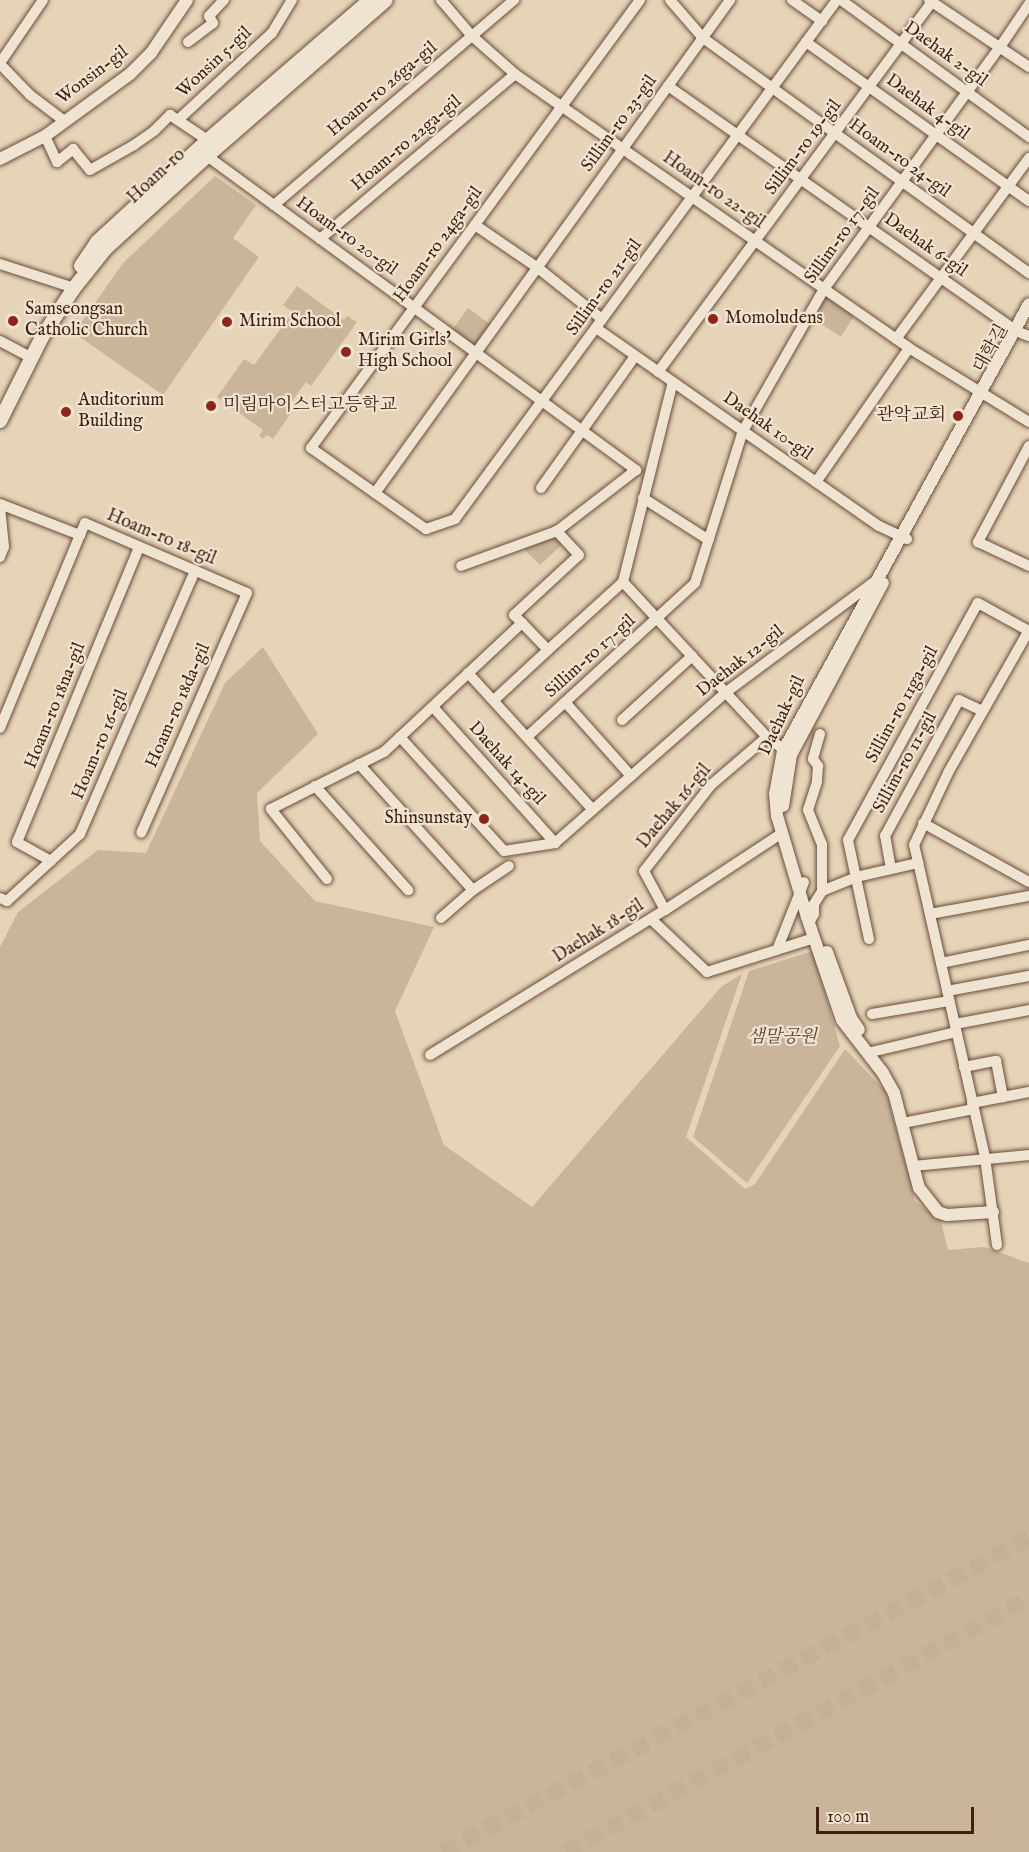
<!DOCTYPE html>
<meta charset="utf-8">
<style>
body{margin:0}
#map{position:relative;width:1029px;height:1852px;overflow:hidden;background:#e6d4b8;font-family:"IM FELL English","Noto Serif KR",serif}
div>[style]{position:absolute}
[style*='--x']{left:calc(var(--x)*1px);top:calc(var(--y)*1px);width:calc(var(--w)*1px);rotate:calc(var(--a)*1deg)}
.green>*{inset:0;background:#cab59b}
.trunk-tunnel>*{height:16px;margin-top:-8px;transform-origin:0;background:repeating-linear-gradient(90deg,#c5b096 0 16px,transparent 0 24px)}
.roads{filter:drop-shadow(0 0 2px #6a4c38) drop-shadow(0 0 2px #6a4c38)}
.minor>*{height:10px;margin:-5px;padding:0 5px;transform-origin:5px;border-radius:5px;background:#efe3d1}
.tertiary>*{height:12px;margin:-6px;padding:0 6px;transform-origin:6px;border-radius:6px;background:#efe3d1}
.secondary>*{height:14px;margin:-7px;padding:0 7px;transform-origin:7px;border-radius:7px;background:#efe3d1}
.dots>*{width:16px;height:16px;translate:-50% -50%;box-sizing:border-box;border:3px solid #efe3d1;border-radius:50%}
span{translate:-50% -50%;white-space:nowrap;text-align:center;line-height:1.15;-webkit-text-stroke:4.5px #efe3d1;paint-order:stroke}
.street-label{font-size:18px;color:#401f0e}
.poi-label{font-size:18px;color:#401f0e}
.left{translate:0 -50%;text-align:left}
.right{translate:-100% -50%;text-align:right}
.park-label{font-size:18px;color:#624431;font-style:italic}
.scale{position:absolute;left:816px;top:1807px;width:158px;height:27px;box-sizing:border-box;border:3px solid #401f0e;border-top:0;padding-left:8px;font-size:18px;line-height:21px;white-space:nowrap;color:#401f0e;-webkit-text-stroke:4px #efe3d1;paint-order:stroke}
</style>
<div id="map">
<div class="green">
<i style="clip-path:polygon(215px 176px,256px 205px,233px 238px,259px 257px,163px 395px,74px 333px,123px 263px)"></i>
<i style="clip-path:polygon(297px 286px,344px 320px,347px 316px,357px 322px,311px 386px,306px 382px,287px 408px,292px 412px,273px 439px,267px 435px,263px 439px,259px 436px,263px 430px,217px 397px,244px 359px,254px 365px,293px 312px,283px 305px)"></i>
<i style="clip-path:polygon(825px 293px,856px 313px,841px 337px,810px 317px)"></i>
<i style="clip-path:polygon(468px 308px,494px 327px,476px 352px,450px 333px)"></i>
<i style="clip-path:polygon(557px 531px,566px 541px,540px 565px,520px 545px)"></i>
<i style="clip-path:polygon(263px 647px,318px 734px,257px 793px,260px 841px,315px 901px,434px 927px,395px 1011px,444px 1145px,532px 1207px,721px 987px,742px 974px,686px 1137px,745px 1189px,755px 1184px,845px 1049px,886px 1092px,915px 1201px,941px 1221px,948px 1250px,984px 1247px,1029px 1263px,1029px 1852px,0 1852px,0 947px,18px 912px,98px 850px,146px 853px,225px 683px)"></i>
<i style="clip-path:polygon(813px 951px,840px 1046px,747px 1183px,693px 1137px,749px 971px)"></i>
</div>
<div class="trunk-tunnel">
<i style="--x:443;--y:1852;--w:665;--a:-28.18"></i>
<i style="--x:566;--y:1852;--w:528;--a:-28.75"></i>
</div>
<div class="roads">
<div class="minor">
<i style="--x:441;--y:0;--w:48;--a:49.3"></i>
<i style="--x:472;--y:36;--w:57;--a:41.5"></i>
<i style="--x:515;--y:74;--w:480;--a:34.8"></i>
<i style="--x:909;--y:348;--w:141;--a:31.7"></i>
<i style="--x:640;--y:0;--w:556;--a:126.29"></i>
<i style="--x:311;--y:448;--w:141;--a:35.2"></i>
<i style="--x:426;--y:529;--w:31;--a:-19"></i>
<i style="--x:455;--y:519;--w:644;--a:-53.65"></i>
<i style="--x:670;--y:0;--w:50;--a:49"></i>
<i style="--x:703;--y:38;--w:402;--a:35.8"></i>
<i style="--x:792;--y:0;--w:37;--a:35"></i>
<i style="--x:841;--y:0;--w:233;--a:36.1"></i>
<i style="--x:929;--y:0;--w:120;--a:33.8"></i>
<i style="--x:188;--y:42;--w:31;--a:-37"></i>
<i style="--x:213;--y:23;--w:8;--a:-120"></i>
<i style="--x:209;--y:16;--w:22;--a:-47"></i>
<i style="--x:806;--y:42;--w:274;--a:35.5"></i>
<i style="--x:0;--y:63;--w:76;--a:-55.7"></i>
<i style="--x:0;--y:64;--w:43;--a:45.9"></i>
<i style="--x:30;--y:95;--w:41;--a:37.1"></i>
<i style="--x:668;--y:86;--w:424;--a:35.1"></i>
<i style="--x:178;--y:120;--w:128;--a:-42.8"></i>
<i style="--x:272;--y:33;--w:39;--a:-59"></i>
<i style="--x:45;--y:136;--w:29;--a:65"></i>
<i style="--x:57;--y:162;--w:21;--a:-39"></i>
<i style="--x:73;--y:149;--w:27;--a:51"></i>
<i style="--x:90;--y:170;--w:51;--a:-29.6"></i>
<i style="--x:134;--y:145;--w:24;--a:-35"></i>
<i style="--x:154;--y:131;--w:23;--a:-45"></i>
<i style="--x:170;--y:115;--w:50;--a:33.7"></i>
<i style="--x:207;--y:156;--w:532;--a:36.2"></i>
<i style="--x:636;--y:470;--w:100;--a:142.3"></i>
<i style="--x:557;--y:531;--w:102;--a:160"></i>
<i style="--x:274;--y:205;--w:316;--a:-40.5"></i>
<i style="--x:475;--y:225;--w:76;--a:34.3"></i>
<i style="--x:538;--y:268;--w:82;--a:38.6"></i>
<i style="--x:320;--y:239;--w:255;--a:-40.2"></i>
<i style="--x:0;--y:264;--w:78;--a:18"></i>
<i style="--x:596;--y:328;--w:345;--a:35"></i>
<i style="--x:879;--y:526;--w:31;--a:25"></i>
<i style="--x:1021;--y:333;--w:9;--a:21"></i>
<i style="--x:896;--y:339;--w:225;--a:-53.7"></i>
<i style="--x:0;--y:341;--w:34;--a:28"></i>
<i style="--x:658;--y:372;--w:460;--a:-53.5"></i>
<i style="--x:1029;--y:446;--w:109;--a:118"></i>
<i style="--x:978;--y:542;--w:56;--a:25.2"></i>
<i style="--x:816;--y:482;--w:163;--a:-55.2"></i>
<i style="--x:541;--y:488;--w:162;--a:-54.5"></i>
<i style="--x:375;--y:493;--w:608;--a:-54.24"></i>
<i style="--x:643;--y:498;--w:78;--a:32.5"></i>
<i style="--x:0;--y:504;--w:86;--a:21.2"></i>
<i style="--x:80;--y:535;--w:13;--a:-67"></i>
<i style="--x:85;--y:523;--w:176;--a:23.4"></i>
<i style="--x:247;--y:593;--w:262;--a:113.8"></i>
<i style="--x:0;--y:507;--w:40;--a:84.3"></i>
<i style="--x:4;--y:547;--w:11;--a:112"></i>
<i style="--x:623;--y:582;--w:206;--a:-76"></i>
<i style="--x:522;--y:623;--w:11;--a:-135"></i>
<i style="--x:514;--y:615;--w:88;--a:-42.7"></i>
<i style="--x:579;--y:555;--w:33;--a:-133"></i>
<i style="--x:468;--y:673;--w:185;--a:47.6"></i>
<i style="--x:494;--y:700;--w:74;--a:-42.8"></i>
<i style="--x:565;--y:702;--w:99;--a:48.3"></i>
<i style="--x:433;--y:707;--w:183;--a:48.1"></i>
<i style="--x:622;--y:720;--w:95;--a:-42.4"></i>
<i style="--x:0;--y:728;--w:209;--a:-67.5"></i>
<i style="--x:820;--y:734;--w:26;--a:106"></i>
<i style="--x:813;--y:759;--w:9;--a:54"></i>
<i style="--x:818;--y:766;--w:16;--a:94"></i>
<i style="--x:817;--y:782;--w:29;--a:108"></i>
<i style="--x:808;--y:810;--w:37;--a:68"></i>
<i style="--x:822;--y:844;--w:47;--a:90"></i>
<i style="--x:528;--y:736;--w:226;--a:-42.5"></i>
<i style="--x:695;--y:583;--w:159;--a:-72.5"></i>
<i style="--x:743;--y:431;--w:163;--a:-60.3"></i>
<i style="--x:824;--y:289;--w:299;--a:-54"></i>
<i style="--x:1000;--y:47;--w:52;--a:-56"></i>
<i style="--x:400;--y:737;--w:154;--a:47.6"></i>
<i style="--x:504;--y:851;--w:52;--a:-8.9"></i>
<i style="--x:555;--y:843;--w:227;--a:-41.4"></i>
<i style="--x:725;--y:693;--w:187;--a:-36.7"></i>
<i style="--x:359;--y:764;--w:170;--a:47.9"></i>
<i style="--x:315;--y:786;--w:140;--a:48.2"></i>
<i style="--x:923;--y:823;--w:121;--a:29.1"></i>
<i style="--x:51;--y:861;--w:39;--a:-151"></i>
<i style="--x:17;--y:842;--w:319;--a:-67.5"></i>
<i style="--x:891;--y:869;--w:34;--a:-100"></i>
<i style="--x:885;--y:836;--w:155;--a:-61.4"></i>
<i style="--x:959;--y:700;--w:26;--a:25"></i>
<i style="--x:327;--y:879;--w:90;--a:-128.7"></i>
<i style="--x:271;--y:809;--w:127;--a:-26.8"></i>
<i style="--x:384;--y:752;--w:189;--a:-43.1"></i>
<i style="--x:522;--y:623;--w:37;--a:46"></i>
<i style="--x:548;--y:650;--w:101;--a:-42.2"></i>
<i style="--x:623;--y:582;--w:212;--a:47.1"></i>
<i style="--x:767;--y:737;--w:30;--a:37"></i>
<i style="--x:0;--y:898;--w:8;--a:23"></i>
<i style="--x:7;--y:901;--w:99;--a:-42.5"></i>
<i style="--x:80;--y:834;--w:287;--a:-66.4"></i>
<i style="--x:665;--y:910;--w:44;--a:-118.3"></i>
<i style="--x:644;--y:871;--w:109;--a:-52.1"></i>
<i style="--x:711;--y:785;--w:74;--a:-40.6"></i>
<i style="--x:930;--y:914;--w:101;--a:-10.3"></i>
<i style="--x:441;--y:918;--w:43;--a:-41.2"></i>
<i style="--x:473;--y:890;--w:43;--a:-33.7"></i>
<i style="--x:651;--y:919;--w:77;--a:43.4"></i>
<i style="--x:707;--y:972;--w:112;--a:-17.6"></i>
<i style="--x:809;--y:923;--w:10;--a:-61"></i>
<i style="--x:814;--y:914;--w:10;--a:-90"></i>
<i style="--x:814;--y:904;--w:15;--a:-58"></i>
<i style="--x:822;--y:891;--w:37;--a:-22"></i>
<i style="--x:856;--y:877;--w:64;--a:-12.7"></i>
<i style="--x:869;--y:939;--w:101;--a:-102"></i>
<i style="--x:848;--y:840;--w:270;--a:-61.3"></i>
<i style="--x:978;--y:603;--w:58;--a:28.8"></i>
<i style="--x:777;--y:950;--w:73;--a:-68.3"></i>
<i style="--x:941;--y:963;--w:90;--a:-11.6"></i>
<i style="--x:947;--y:991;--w:83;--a:-10.4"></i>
<i style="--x:872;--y:1014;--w:78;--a:-9.6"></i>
<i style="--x:955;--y:1024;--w:75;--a:-10.7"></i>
<i style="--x:867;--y:1053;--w:91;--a:-13.3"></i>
<i style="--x:430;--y:1055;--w:276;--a:-31.7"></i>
<i style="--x:665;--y:910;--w:140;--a:-33.3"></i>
<i style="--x:964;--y:1067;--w:33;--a:-11"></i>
<i style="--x:996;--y:1061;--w:37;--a:79"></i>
<i style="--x:972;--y:1103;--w:58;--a:-10.9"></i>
<i style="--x:903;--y:1123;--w:72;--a:-11.2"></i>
<i style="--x:913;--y:1166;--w:117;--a:-5.4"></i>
<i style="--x:997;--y:1245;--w:89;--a:-97.8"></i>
<i style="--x:985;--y:1157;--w:320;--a:-102.8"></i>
<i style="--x:914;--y:845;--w:82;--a:-64.7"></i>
<i style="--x:949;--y:771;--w:162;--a:-60.4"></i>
</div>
<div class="tertiary">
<i style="--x:0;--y:159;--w:51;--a:-27.1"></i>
<i style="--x:45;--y:136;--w:105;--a:-36.1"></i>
<i style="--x:130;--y:74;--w:30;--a:-45"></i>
<i style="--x:151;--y:53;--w:64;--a:-55.8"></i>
<i style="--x:783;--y:806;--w:52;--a:-81.1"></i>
<i style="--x:791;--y:755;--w:195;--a:-61.9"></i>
<i style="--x:827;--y:952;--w:70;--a:70"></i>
<i style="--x:851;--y:1018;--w:14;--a:56"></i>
<i style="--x:993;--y:1212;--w:46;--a:176.3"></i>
<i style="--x:947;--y:1215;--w:9;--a:-162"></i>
<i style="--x:938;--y:1212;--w:31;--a:-128"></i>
<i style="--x:919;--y:1188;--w:98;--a:-104.7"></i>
<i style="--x:894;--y:1093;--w:23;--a:-119"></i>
<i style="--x:883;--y:1073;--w:67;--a:-127.7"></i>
<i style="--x:842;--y:1020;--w:109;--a:-108.8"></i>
<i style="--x:807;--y:917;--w:105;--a:-106.5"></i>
<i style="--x:777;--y:816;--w:22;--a:-95"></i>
<i style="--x:775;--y:794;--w:44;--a:-79.5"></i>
<i style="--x:783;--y:751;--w:510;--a:-61.17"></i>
</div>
<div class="secondary">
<i style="--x:81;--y:266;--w:29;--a:-56"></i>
<i style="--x:97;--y:242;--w:151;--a:-42.6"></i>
<i style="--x:208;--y:140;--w:214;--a:-40.8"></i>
<i style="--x:0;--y:421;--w:94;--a:-63.4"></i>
<i style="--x:42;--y:337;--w:59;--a:-56.9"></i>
<i style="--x:74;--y:288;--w:51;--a:-51.3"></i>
<i style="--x:106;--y:248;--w:137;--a:-42.3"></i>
<i style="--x:207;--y:156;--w:237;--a:-41.1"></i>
</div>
</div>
<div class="dots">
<i style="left:713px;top:319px;background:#8f2418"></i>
<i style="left:13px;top:321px;background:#8f2418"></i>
<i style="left:227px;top:322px;background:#8f2418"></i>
<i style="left:346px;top:352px;background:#8f2418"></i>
<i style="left:211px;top:406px;background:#8f2418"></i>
<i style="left:66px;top:412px;background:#8f2418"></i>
<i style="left:958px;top:416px;background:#8f2418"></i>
<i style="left:484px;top:819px;background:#8f2418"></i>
</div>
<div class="street-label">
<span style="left:945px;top:55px;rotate:36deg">Daehak 2-gil</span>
<span style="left:215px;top:63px;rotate:-43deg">Wonsin 5-gil</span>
<span style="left:93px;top:76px;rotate:-37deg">Wonsin-gil</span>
<span style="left:383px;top:90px;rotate:-40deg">Hoam-ro 26ga-gil</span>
<span style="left:927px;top:108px;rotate:36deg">Daehak 4-gil</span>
<span style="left:620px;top:124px;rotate:-54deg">Sillim-ro 23-gil</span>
<span style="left:407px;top:144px;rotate:-40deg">Hoam-ro 22ga-gil</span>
<span style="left:804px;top:148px;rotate:-53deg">Sillim-ro 19-gil</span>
<span style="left:899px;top:159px;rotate:36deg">Hoam-ro 24-gil</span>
<span style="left:157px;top:177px;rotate:-43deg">Hoam-ro</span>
<span style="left:713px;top:191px;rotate:35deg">Hoam-ro 22-gil</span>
<span style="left:843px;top:236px;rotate:-54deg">Sillim-ro 17-gil</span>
<span style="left:346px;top:237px;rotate:36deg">Hoam-ro 20-gil</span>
<span style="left:439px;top:245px;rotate:-54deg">Hoam-ro 24ga-gil</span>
<span style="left:925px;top:246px;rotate:35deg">Daehak 6-gil</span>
<span style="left:605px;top:288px;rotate:-54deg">Sillim-ro 21-gil</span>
<span style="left:992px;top:349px;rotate:-61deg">대학길</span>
<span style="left:767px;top:427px;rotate:35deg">Daehak 10-gil</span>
<span style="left:161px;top:538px;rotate:23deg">Hoam-ro 18-gil</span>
<span style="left:591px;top:657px;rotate:-42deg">Sillim-ro 17-gil</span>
<span style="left:741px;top:662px;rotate:-38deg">Daehak 12-gil</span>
<span style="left:903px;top:705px;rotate:-61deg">Sillim-ro 11ga-gil</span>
<span style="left:56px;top:706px;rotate:-68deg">Hoam-ro 18na-gil</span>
<span style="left:179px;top:706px;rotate:-66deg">Hoam-ro 18da-gil</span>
<span style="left:783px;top:716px;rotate:-65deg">Daehak-gil</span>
<span style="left:101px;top:745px;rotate:-67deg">Hoam-ro 16-gil</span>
<span style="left:906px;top:763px;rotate:-61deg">Sillim-ro 11-gil</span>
<span style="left:506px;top:764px;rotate:48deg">Daehak 14-gil</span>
<span style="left:675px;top:807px;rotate:-50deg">Daehak 16-gil</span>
<span style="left:599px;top:932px;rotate:-32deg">Daehak 18-gil</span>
</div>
<div class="poi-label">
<span class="left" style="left:25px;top:321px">Samseongsan<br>Catholic Church</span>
<span class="left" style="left:725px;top:319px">Momoludens</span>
<span class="left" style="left:239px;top:322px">Mirim School</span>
<span class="left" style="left:358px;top:352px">Mirim Girls'<br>High School</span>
<span class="left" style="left:78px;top:412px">Auditorium<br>Building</span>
<span class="left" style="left:223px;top:406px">미림마이스터고등학교</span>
<span class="right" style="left:946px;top:416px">관악교회</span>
<span class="right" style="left:472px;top:819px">Shinsunstay</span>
</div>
<div class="park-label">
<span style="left:782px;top:1038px">샘말공원</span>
</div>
<div class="scale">100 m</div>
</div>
